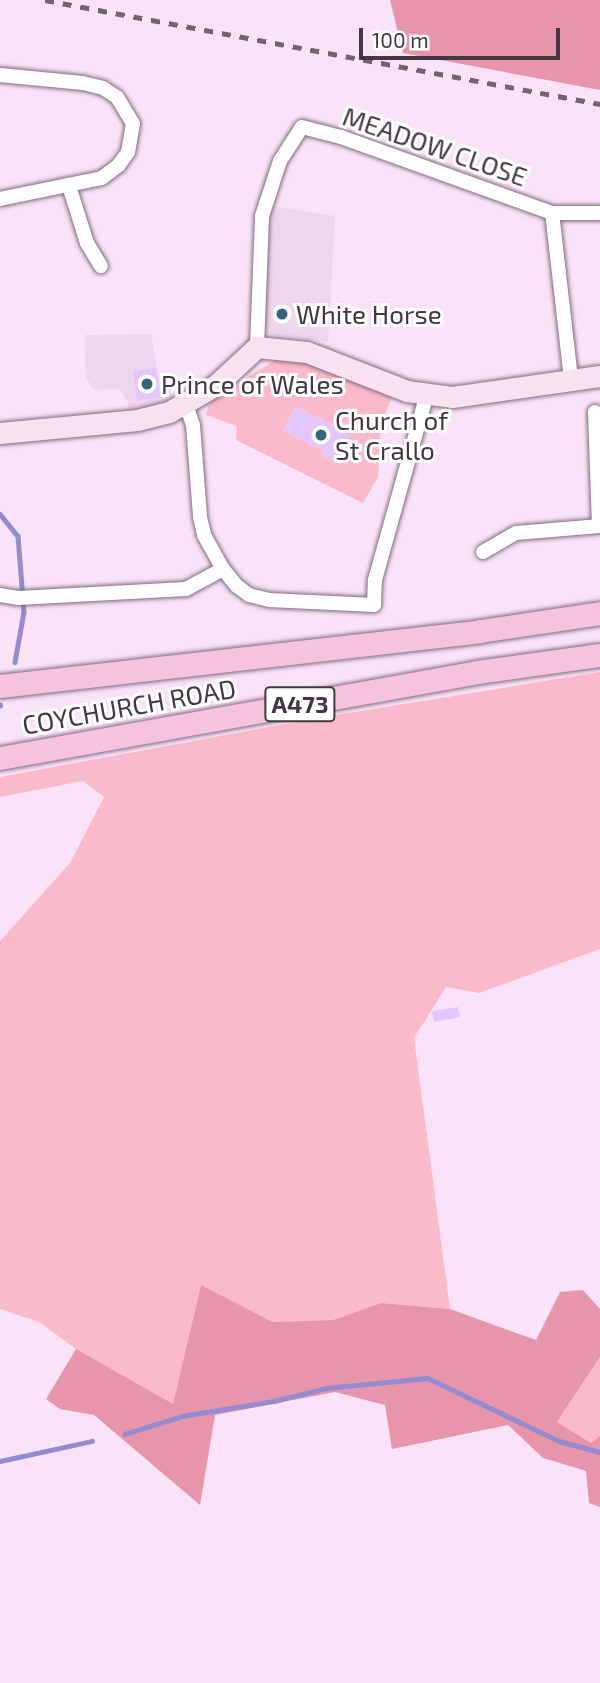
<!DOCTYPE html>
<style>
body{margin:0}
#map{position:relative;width:600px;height:1683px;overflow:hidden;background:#fae3f9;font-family:"Exo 2",sans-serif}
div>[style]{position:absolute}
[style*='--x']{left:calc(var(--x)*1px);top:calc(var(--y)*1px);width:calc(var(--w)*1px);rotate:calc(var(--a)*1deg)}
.built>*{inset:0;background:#f0d5ef}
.green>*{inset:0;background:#fbbac9}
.forest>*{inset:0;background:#e695aa}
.stream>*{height:4.5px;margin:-2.25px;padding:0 2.25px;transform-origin:2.25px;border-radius:2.25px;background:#958bcf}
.building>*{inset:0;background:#e3c6fc}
.roads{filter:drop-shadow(0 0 2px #806c7f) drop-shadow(0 0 2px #806c7f)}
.street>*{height:14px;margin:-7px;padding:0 7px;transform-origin:7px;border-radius:7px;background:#fff}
.secondary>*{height:21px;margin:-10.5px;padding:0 10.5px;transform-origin:10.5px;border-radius:10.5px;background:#fae1ef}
.primary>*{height:23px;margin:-11.5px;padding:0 11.5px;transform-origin:11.5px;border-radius:11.5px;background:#f5c2df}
.rail>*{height:4.5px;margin-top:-2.25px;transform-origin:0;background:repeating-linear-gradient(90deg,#716470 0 9px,transparent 0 18px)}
.dots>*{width:19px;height:19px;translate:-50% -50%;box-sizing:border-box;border:4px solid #fff;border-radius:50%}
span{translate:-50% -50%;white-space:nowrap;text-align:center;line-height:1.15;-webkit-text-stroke:6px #fff;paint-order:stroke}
.shield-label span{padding:2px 5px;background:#fff;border:2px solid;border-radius:5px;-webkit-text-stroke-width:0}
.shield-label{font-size:24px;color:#413841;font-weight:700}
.street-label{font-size:26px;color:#413841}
.poi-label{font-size:26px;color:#413841}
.left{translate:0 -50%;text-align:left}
.scale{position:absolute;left:359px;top:28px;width:201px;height:32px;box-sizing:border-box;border:4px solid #413841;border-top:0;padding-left:9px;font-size:21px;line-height:24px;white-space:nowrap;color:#413841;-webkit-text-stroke:5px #fff;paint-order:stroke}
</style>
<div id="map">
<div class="built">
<i style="clip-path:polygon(274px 206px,335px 216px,328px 342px,273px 335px,266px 331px,263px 320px,267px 224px)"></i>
<i style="clip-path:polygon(151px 334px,161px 391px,170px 388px,172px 398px,155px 406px,129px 412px,128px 401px,119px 389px,94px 390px,86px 378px,85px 335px)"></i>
</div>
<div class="green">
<i style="clip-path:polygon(evenodd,276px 360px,314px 363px,392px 397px,381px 425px,378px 477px,363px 503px,236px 440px,237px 426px,206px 415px,211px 399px,276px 360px,295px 407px,338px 427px,340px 421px,353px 427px,348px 439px,363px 446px,357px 458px,341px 451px,336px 461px,322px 455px,323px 450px,283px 431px,295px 407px)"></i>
<i style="clip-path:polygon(600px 672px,600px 949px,479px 993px,446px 987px,414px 1038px,450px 1309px,381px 1303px,333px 1320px,273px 1322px,201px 1285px,173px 1405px,76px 1349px,39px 1322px,0 1309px,0 941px,70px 863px,104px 797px,83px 781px,0 797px,0 777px,312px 719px)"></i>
<i style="clip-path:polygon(600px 1357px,600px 1436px,591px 1443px,557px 1422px)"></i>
</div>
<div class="forest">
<i style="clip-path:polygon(390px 0,600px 0,600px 90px,403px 53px)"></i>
<i style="clip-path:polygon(201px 1285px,273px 1322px,333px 1320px,381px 1303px,450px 1309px,536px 1340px,560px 1292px,583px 1290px,600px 1309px,600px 1357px,557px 1422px,591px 1443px,600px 1436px,600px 1507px,589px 1503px,586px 1471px,543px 1458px,508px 1425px,392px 1449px,385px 1405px,335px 1392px,215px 1415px,200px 1505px,94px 1415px,60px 1409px,46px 1399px,76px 1349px,173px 1404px)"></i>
</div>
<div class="stream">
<i style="--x:0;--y:514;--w:28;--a:51"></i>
<i style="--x:18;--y:536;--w:76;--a:85.5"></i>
<i style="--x:24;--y:612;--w:51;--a:100.2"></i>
<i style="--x:0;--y:706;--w:1;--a:-90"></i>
<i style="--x:125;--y:1434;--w:60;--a:-17.5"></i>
<i style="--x:182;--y:1416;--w:93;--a:-9.3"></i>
<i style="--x:274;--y:1401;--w:54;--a:-14"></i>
<i style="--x:326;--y:1388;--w:102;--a:-5.6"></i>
<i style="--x:428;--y:1378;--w:145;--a:25.7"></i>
<i style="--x:559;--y:1441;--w:42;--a:15"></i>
<i style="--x:0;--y:1461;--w:94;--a:-12.3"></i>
</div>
<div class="building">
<i style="clip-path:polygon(156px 368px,160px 397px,137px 401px,133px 371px)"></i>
<i style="clip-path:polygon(295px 407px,338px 427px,340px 421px,354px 428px,348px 439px,363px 446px,357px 459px,341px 451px,336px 461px,321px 454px,323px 450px,283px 431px)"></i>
<i style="clip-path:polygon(458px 1007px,460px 1017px,434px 1022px,432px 1011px)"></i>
</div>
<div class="roads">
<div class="street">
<i style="--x:0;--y:75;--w:83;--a:5.5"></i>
<i style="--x:83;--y:83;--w:21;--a:14"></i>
<i style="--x:103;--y:88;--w:17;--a:33"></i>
<i style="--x:117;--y:97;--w:31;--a:59"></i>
<i style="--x:133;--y:124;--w:28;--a:100"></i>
<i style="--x:128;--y:152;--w:16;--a:125"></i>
<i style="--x:119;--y:165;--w:21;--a:143"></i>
<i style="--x:102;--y:178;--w:104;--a:168.4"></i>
<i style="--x:69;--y:186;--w:60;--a:72.5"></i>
<i style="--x:87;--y:243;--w:27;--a:59"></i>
<i style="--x:257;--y:347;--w:131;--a:-87.8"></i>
<i style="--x:262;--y:216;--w:58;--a:-71.9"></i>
<i style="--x:280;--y:161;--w:40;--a:-57.1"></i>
<i style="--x:302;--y:127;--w:40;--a:14.4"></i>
<i style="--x:341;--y:137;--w:224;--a:19.8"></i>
<i style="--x:571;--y:379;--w:167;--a:-96.5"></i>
<i style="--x:552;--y:213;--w:48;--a:0"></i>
<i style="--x:186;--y:404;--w:22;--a:72"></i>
<i style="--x:193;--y:425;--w:92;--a:85.6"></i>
<i style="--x:200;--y:517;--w:18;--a:77"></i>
<i style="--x:204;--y:535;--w:39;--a:61"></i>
<i style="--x:223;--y:569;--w:22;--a:51"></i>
<i style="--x:237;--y:586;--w:15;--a:37"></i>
<i style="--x:249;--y:595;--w:21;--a:14"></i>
<i style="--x:269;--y:600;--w:105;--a:2.7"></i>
<i style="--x:374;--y:605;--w:25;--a:-88"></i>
<i style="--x:375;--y:580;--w:193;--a:-74.4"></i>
<i style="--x:595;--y:412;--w:114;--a:88"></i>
<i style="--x:483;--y:552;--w:38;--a:-30"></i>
<i style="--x:516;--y:533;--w:84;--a:-4.8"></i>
<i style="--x:0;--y:595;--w:18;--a:9"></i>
<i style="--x:18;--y:598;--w:168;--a:-3.1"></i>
<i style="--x:186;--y:589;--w:42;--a:-28.4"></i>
</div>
<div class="secondary">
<i style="--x:0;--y:433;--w:138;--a:-5.4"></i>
<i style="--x:137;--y:420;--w:33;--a:-14"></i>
<i style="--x:169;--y:412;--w:54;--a:-29.9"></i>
<i style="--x:216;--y:385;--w:56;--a:-42.8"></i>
<i style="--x:257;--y:347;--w:50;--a:5.7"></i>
<i style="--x:307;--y:352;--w:107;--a:21.3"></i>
<i style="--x:407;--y:391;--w:45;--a:7.6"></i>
<i style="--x:452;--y:397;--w:149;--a:-8.1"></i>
</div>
<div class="primary">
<i style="--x:0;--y:686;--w:483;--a:-6.5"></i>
<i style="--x:480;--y:631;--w:121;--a:-8.5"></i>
<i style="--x:0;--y:758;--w:485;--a:-10.2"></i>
<i style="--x:477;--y:672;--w:124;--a:-7.9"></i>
</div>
</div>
<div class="rail">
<i style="--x:45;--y:0;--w:565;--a:10.61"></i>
</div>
<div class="dots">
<i style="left:282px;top:314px;background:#336683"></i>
<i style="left:147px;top:384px;background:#336683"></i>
<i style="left:321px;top:435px;background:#336683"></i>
</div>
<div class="shield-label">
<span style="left:300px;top:704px">A473</span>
</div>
<div class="street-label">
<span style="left:435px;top:146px;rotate:19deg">MEADOW CLOSE</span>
<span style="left:129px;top:706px;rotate:-10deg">COYCHURCH ROAD</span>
</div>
<div class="poi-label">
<span class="left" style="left:296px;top:314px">White Horse</span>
<span class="left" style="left:161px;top:384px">Prince of Wales</span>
<span class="left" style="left:335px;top:435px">Church of<br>St Crallo</span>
</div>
<div class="scale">100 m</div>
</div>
